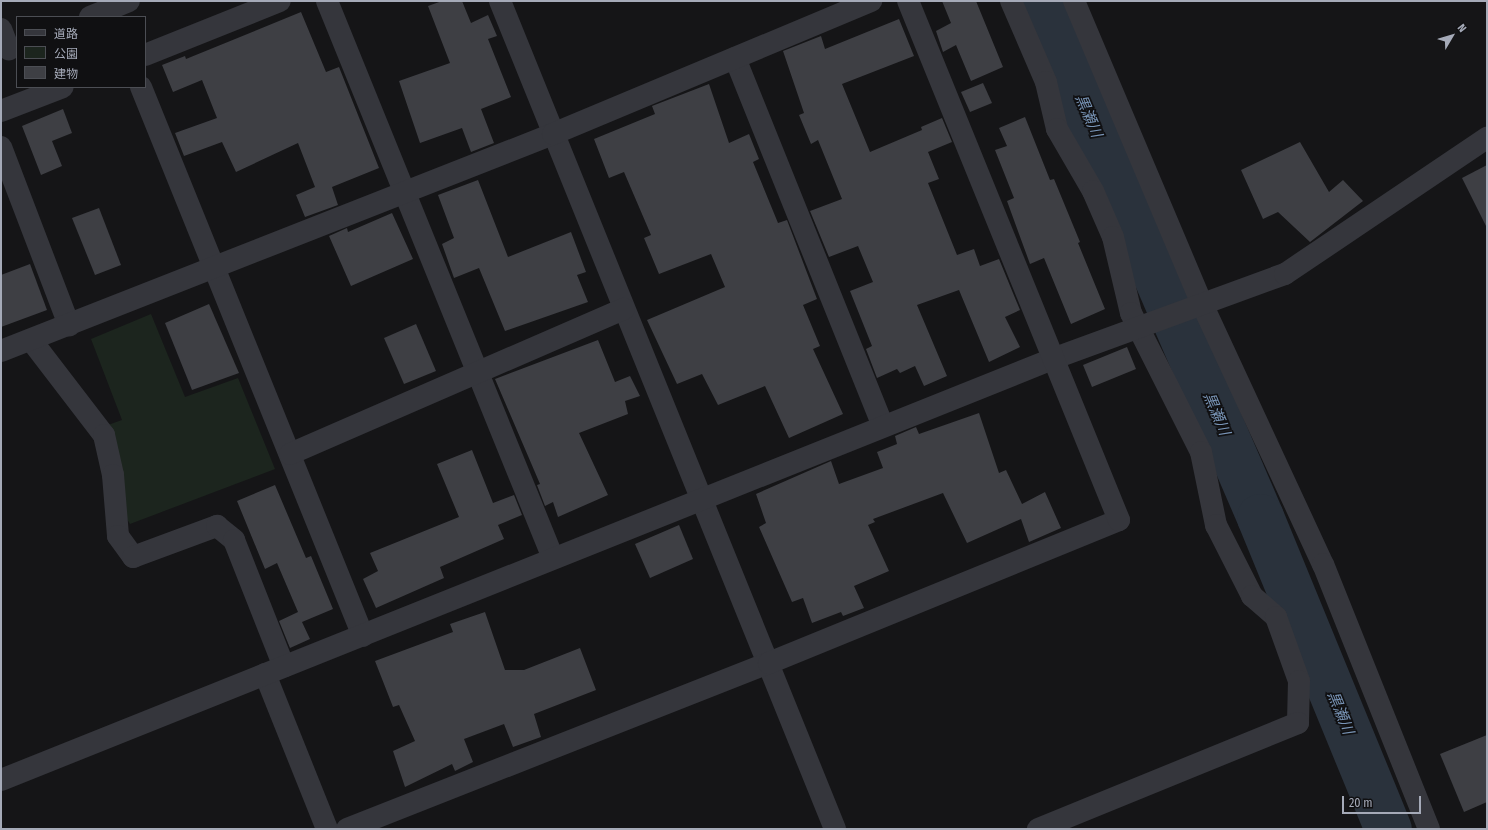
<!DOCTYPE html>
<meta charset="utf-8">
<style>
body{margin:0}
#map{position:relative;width:1488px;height:830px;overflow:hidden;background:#151517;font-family:"Fira Sans Condensed","Noto Sans JP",sans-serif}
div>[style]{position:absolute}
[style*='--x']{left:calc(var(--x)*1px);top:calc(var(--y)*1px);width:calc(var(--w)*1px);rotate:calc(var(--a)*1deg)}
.green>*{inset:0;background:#1c251e}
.river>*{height:47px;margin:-23.5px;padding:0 23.5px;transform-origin:23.5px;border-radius:23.5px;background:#2a323c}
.building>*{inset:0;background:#3e3f44}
.minor>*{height:22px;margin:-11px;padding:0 11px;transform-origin:11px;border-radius:11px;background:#35363c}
span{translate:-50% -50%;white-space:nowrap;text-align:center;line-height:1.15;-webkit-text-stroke:3.5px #101012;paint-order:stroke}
.water-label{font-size:15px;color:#7995b7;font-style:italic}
.frame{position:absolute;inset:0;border:2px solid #a5aab8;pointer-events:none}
.legend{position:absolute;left:16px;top:16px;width:130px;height:72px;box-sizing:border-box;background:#101012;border:1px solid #4c4e54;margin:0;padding:5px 7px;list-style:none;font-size:12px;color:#a5aab8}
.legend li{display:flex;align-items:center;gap:8px;height:20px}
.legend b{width:20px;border:1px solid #4c4e54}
.north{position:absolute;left:1432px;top:16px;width:40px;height:40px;-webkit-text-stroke:3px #101012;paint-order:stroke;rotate:52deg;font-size:11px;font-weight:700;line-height:16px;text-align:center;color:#a5aab8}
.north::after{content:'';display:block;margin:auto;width:14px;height:18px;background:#a5aab8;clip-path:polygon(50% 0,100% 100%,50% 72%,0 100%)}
.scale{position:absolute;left:1342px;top:796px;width:79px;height:18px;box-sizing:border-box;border:2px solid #a5aab8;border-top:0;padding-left:5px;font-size:12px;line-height:14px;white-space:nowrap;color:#a5aab8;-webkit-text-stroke:3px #101012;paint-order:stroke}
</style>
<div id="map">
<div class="green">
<i style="clip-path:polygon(151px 314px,185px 397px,238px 378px,275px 469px,130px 524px,121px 509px,105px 426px,122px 420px,91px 339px)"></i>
</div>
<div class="river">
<i style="--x:1038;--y:1;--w:562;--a:66.72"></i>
<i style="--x:1260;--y:517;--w:337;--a:67.7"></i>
</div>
<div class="building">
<i style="clip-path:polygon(442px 1px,462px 1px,471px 23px,488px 15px,497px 36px,488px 39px,511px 97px,481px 109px,494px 143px,471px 152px,462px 128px,420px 143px,399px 81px,450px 63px,428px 6px)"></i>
<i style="clip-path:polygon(942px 1px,976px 1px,1003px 67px,971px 81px,956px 45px,943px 52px,936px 31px,951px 23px)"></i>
<i style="clip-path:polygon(301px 12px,326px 72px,339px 67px,379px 168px,332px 187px,338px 205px,305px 217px,296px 195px,315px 187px,298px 143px,236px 172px,222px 142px,184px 156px,175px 133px,217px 118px,202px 80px,173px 92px,162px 65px,185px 56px,186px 59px)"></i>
<i style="clip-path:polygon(899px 19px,914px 56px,842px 84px,870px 152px,922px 130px,921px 127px,942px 118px,952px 142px,928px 152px,939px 179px,928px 183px,957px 255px,974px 249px,980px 266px,999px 259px,1020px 310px,1005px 317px,1020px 347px,989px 362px,959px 290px,917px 305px,947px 376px,924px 386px,915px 366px,900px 373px,897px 369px,877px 378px,866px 349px,872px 346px,850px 291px,873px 282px,858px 246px,829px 257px,810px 211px,842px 199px,818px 140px,811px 144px,799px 115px,804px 113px,783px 51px,821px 36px,825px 49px)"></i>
<i style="clip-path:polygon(983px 83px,992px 103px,970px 112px,961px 92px)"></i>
<i style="clip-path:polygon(709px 84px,729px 143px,749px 134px,759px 159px,753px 162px,778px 223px,787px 220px,817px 299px,803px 305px,820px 346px,813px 349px,843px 414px,789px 438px,765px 386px,718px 405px,702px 374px,677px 384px,647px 320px,725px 287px,711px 254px,659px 274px,644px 238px,651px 235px,624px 172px,609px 178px,594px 139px,655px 114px,652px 106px)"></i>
<i style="clip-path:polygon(63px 109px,72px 133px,52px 141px,62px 166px,41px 175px,22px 126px)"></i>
<i style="clip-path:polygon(1025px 117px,1050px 180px,1054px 179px,1080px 242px,1078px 243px,1105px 309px,1071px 324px,1044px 258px,1030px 264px,1007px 201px,1014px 198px,995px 150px,1007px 146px,999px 128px)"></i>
<i style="clip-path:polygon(1300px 142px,1329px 192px,1343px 180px,1363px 201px,1310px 242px,1278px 212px,1263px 219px,1241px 170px)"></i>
<i style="clip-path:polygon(1487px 165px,1487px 228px,1462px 178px)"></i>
<i style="clip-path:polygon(478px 180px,508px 257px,571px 232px,586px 272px,577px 275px,588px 302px,505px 331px,479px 268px,454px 278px,442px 244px,454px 238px,438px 195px)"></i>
<i style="clip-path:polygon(99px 208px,121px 265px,95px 275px,72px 218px)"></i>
<i style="clip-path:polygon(392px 213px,413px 259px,351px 286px,329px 236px,347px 228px,348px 232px)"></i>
<i style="clip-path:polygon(30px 264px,47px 310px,1px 327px,1px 275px)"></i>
<i style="clip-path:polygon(209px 304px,239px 373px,192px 390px,165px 323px)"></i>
<i style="clip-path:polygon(416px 324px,436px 371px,404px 384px,384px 338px)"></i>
<i style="clip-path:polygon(598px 340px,615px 382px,630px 376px,640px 396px,625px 401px,628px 414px,579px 433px,608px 495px,558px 517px,553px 502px,545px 506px,537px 485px,540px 484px,495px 379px)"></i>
<i style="clip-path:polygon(1127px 347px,1136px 369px,1092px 387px,1083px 365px)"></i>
<i style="clip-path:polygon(979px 413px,999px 473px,1006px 470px,1022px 504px,1045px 492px,1061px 528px,1029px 542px,1021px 519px,967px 543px,943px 493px,873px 519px,875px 522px,868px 525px,889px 571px,854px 586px,864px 608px,843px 616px,841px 612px,812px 623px,803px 598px,792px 602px,759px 527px,766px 523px,756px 494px,831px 461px,839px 484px,883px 468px,877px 452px,897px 444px,895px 436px,916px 427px,919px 434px)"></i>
<i style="clip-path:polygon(472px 450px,493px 503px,514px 495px,522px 515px,498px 525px,504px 539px,440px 567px,444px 578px,376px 608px,363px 579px,378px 571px,370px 553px,459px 517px,437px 464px)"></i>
<i style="clip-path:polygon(275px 485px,306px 558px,311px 556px,333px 609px,302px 622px,310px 639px,290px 648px,279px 621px,298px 612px,277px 563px,265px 569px,237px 501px)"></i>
<i style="clip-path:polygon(679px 525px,693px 559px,650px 578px,635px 544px)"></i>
<i style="clip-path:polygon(485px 612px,505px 670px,524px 670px,580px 648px,596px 690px,534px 714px,541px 737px,513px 747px,504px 724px,464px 739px,473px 762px,455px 771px,452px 764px,405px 787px,393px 751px,415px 741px,399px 705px,393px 707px,375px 661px,453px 632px,450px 624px)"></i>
<i style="clip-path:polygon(1487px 735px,1487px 802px,1464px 812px,1440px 754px)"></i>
</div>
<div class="minor">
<i style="--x:327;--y:1;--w:601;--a:67.92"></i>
<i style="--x:500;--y:1;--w:893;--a:67.97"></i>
<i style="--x:1011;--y:1;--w:88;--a:66.6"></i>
<i style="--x:1046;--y:82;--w:48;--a:76.8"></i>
<i style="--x:1057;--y:129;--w:72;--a:59.9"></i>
<i style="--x:1093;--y:191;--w:50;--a:66.5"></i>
<i style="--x:1113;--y:237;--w:78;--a:76.7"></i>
<i style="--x:1131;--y:313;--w:156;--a:63.3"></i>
<i style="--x:1201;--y:452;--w:75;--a:78.4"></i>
<i style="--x:1216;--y:525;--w:80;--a:63.1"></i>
<i style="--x:1252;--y:596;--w:32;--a:41"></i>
<i style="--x:1276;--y:617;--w:68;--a:70.2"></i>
<i style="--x:1299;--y:681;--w:42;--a:91.4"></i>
<i style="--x:1298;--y:723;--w:281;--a:157.8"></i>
<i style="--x:1074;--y:1;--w:331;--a:67.1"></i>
<i style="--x:1203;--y:306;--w:285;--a:65.1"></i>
<i style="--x:1323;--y:564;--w:285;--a:68.2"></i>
<i style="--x:90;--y:17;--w:42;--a:-22.3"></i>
<i style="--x:1;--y:29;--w:22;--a:69"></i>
<i style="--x:145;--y:55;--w:145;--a:-21.8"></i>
<i style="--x:735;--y:58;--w:397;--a:68.1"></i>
<i style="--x:141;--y:87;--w:592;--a:67.98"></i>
<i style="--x:1;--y:111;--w:66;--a:-21.2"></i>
<i style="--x:1;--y:147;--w:191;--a:69.1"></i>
<i style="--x:31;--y:340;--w:120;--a:52.5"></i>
<i style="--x:104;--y:435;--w:41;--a:77.3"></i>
<i style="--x:113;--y:475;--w:61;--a:85.3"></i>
<i style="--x:118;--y:536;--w:26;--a:54"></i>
<i style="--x:133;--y:557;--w:90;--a:-20.3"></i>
<i style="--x:217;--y:526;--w:22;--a:39"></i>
<i style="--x:234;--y:540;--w:136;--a:68.5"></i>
<i style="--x:1;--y:351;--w:593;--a:-21.46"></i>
<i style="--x:553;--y:134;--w:345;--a:-22.7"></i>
<i style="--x:290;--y:454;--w:364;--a:-23.5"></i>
<i style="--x:265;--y:674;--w:167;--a:68.2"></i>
<i style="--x:1;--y:780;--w:1135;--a:-21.82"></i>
<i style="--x:1055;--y:358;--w:245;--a:-20.1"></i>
<i style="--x:1285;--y:274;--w:244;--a:-34"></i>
<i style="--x:347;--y:829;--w:453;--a:-21.5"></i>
<i style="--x:769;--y:663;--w:378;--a:-22.2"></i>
<i style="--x:1119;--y:520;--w:560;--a:-112.12"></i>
</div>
<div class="water-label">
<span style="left:1088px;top:116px;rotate:67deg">黒瀬川</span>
<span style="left:1216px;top:414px;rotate:67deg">黒瀬川</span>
<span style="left:1340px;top:713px;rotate:68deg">黒瀬川</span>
</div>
<div class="frame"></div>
<ul class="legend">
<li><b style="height:5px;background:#35363c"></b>道路</li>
<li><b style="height:11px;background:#1c251e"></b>公園</li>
<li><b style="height:11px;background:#3e3f44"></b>建物</li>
</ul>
<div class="north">N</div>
<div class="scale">20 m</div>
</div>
